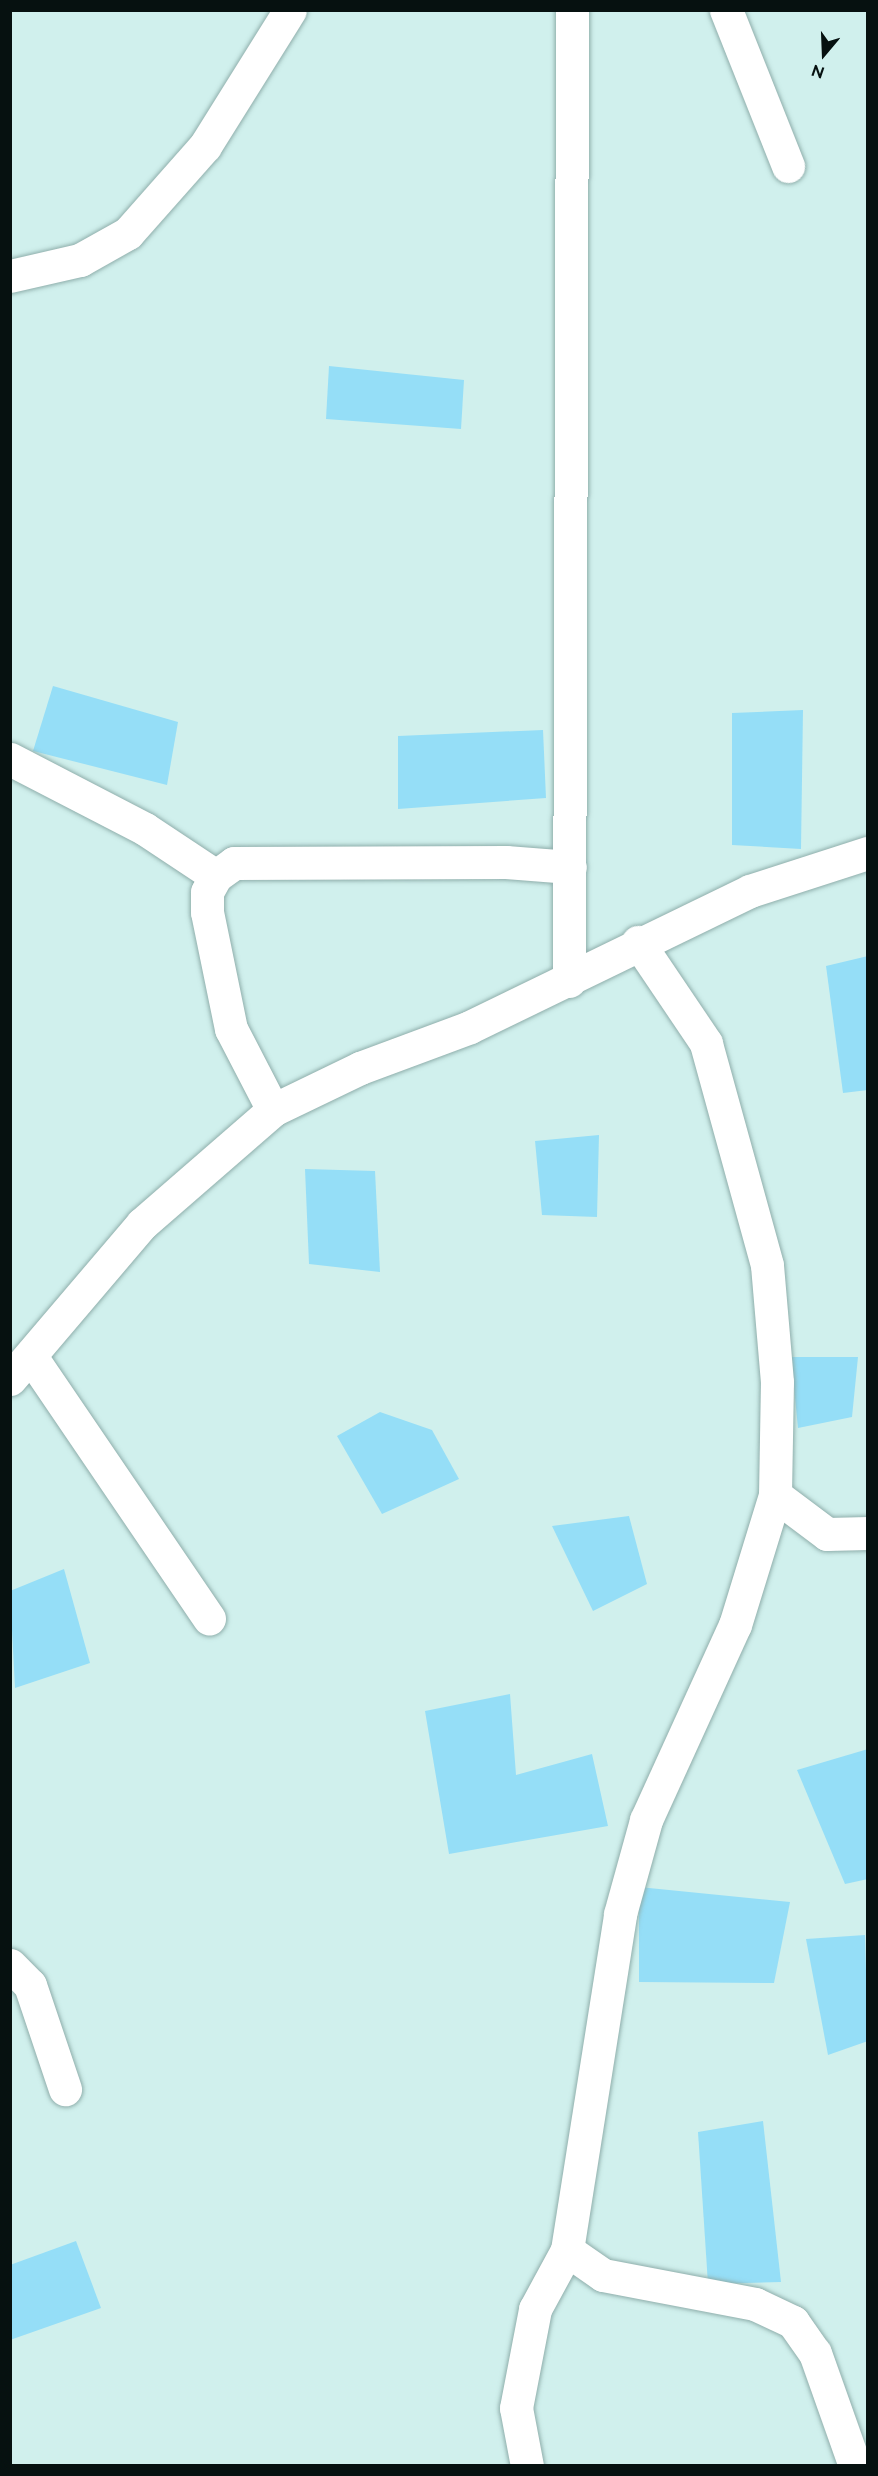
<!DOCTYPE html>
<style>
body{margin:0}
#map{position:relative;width:878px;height:2476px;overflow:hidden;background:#d0f0ed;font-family:Raleway,sans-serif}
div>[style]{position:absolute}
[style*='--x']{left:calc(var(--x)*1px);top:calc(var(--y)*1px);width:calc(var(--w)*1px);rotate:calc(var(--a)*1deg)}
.building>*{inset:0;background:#95def7}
.roads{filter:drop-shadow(0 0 2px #8faeab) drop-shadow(0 0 2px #8faeab)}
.minor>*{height:33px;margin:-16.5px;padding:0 16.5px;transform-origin:16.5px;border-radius:16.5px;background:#fff}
span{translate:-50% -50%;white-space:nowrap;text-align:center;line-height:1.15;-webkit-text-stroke:4.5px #d0f0ed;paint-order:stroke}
.frame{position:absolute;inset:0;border:12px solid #061110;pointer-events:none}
.north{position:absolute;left:794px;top:24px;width:60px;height:60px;-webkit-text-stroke:4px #d0f0ed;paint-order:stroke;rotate:199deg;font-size:16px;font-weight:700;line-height:24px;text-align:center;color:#061110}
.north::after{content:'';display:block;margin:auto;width:21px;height:27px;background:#061110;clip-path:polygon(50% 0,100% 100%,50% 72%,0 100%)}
</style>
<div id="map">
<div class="building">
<i style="clip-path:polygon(329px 366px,464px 380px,461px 429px,326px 419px)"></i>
<i style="clip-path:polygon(53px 686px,178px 722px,167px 785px,33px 751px)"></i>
<i style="clip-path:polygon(803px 710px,801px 849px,732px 845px,732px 713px)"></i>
<i style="clip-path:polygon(543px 730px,546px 798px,398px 809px,398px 736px)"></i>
<i style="clip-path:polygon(868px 956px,868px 1090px,843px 1093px,826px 966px)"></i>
<i style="clip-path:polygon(599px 1135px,597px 1217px,542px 1215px,535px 1141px)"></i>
<i style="clip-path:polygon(305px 1169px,375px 1171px,380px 1272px,309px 1264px)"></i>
<i style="clip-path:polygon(791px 1357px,858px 1357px,852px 1417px,798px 1428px)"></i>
<i style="clip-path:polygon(380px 1412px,432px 1430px,459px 1479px,382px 1514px,337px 1436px)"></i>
<i style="clip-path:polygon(629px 1516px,647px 1584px,593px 1611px,552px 1526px)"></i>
<i style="clip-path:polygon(64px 1569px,90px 1663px,15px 1688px,10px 1591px)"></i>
<i style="clip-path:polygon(510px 1694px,516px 1775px,592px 1754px,608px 1826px,449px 1854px,425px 1711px)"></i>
<i style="clip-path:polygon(868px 1749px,868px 1879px,845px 1884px,797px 1770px)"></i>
<i style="clip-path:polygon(639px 1887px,790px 1902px,774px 1983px,639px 1982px)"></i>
<i style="clip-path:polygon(865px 1935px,868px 2041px,828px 2055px,806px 1939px)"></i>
<i style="clip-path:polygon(763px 2121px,781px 2282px,708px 2284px,698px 2132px)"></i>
<i style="clip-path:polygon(76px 2241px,101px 2308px,10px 2340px,10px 2265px)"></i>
</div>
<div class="roads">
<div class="minor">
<i style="--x:726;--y:10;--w:168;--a:68.3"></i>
<i style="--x:10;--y:276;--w:72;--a:-12.9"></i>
<i style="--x:80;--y:260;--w:55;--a:-29.4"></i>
<i style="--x:128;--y:233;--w:116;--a:-48.5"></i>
<i style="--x:205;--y:146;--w:160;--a:-58"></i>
<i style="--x:10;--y:759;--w:152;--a:27.4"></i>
<i style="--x:145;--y:829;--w:85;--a:33.5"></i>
<i style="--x:569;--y:981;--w:971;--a:-89.82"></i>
<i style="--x:273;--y:1110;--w:91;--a:-117.4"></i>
<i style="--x:231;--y:1029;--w:119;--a:-101.6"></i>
<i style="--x:207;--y:912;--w:20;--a:-90"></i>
<i style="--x:207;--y:892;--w:18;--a:-61"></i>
<i style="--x:216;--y:876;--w:22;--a:-36"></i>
<i style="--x:234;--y:863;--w:272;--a:-0.2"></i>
<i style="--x:506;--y:862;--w:64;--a:4.5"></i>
<i style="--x:32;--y:1358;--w:315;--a:55.8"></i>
<i style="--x:10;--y:1379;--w:204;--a:-49.6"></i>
<i style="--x:142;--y:1224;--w:174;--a:-41"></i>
<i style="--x:273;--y:1110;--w:97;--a:-25.8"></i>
<i style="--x:360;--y:1068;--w:117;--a:-20.4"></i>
<i style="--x:470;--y:1027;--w:311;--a:-25.9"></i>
<i style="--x:750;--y:891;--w:124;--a:-17.9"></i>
<i style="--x:775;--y:1495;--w:65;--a:36.9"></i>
<i style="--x:827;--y:1534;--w:41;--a:-1.4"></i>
<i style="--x:10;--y:1965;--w:28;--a:45"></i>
<i style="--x:30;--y:1985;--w:110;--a:71.4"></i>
<i style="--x:567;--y:2250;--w:44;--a:34.8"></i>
<i style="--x:603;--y:2275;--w:155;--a:10.8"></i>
<i style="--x:755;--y:2304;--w:42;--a:25.3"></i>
<i style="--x:793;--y:2322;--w:38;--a:55"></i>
<i style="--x:815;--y:2353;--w:120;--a:70.5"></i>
<i style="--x:527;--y:2466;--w:59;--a:-100.7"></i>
<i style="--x:516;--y:2408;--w:101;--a:-79.1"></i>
<i style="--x:535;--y:2309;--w:67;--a:-61.5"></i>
<i style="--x:567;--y:2250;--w:340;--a:-81"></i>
<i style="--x:620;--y:1914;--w:98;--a:-74.5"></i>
<i style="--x:646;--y:1820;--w:214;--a:-65.5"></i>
<i style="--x:735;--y:1625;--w:136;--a:-72.9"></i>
<i style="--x:775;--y:1495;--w:113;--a:-89"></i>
<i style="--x:777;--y:1382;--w:117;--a:-94.9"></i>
<i style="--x:767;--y:1265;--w:230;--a:-105.4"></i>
<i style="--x:706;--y:1043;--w:122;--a:-124"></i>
</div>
</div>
<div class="frame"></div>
<div class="north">N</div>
</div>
